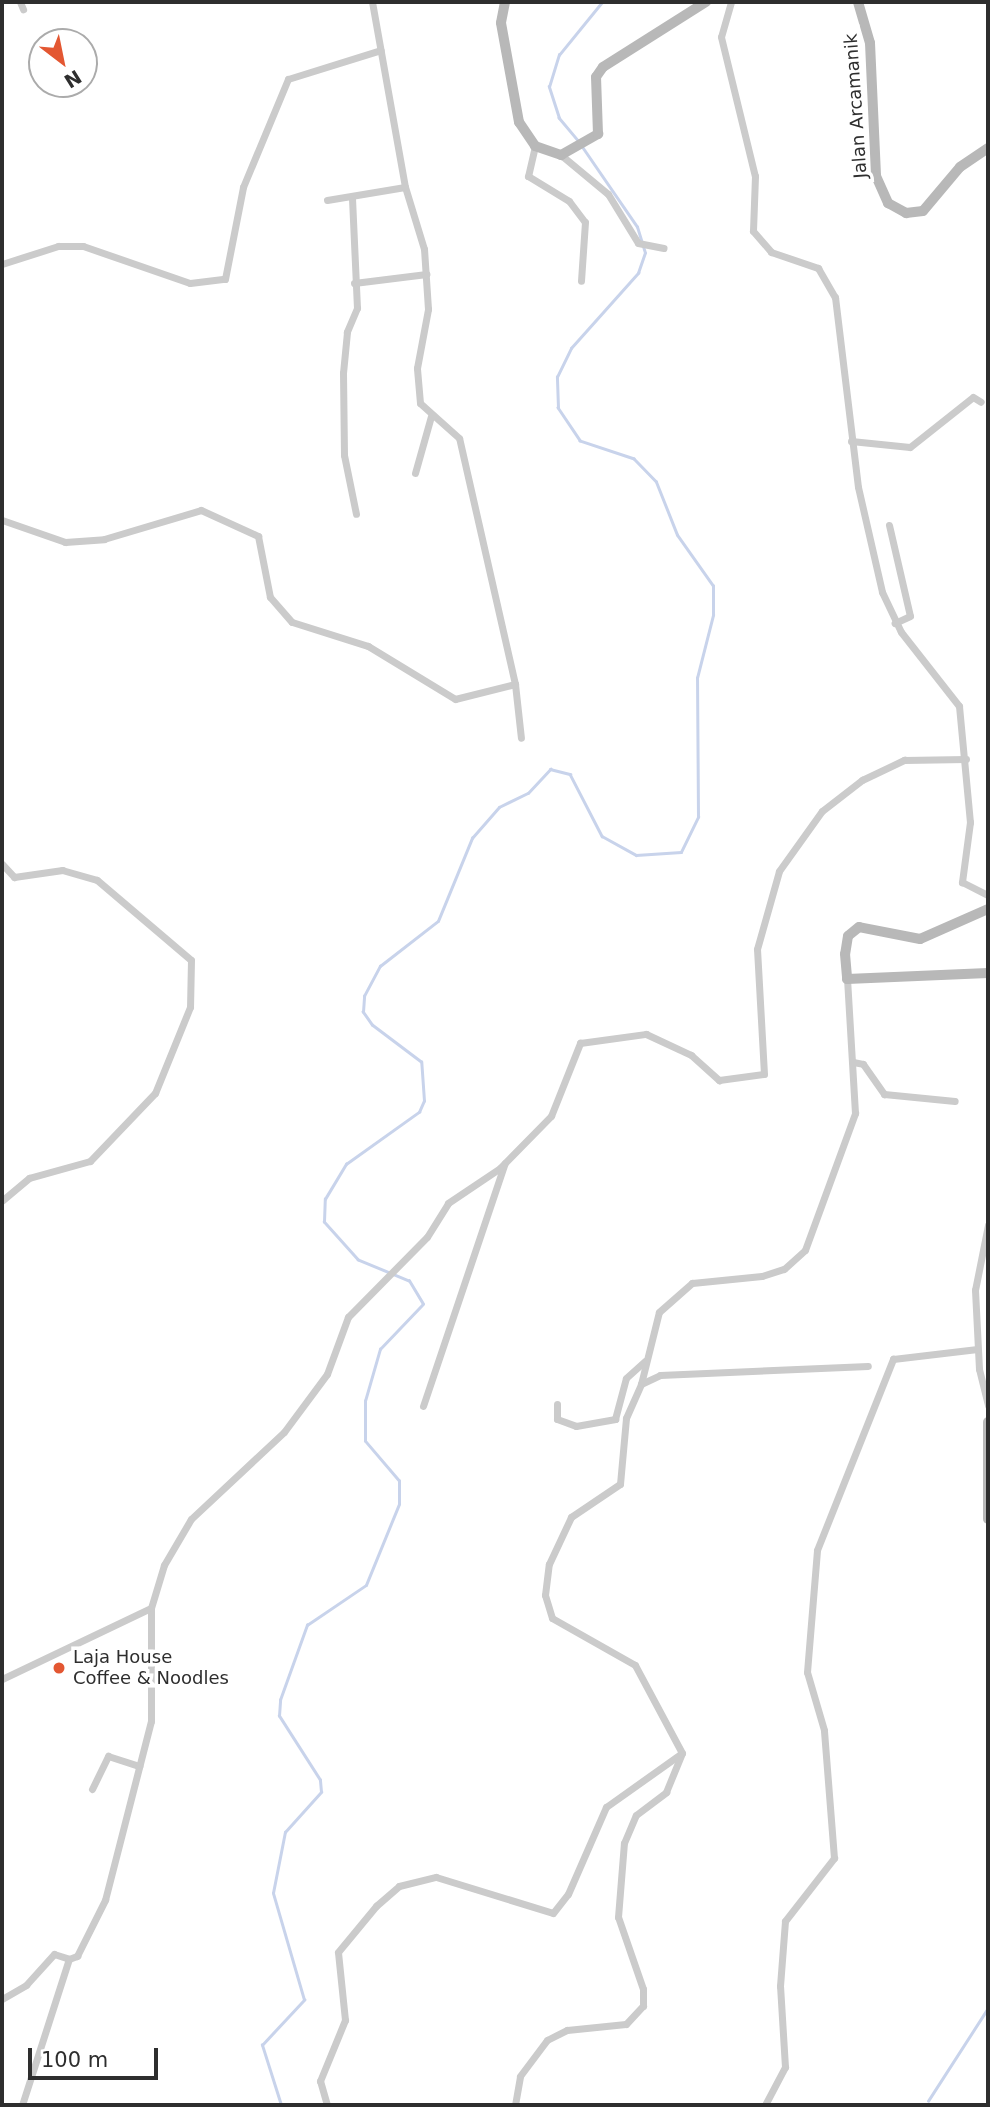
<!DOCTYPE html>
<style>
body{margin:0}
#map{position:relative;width:990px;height:2107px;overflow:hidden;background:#fff;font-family:"DejaVu Sans",sans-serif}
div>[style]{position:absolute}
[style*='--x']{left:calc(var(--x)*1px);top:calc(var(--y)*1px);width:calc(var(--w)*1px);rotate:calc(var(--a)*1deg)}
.stream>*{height:2.5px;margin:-1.25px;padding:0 1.25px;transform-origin:1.25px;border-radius:1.25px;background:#c8d3eb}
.street>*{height:7px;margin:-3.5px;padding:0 3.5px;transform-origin:3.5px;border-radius:3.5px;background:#cbcbcb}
.secondary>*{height:10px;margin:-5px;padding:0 5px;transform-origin:5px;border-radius:5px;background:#b8b8b8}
.dots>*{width:19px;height:19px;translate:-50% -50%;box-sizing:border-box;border:4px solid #fff;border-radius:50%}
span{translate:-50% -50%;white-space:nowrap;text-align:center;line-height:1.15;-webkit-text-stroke:7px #fff;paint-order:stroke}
.street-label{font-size:18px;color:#2e2e2e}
.poi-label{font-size:18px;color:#2e2e2e}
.left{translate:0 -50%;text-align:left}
.frame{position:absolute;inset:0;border:4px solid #2e2e2e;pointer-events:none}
.north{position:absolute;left:28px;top:28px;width:70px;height:70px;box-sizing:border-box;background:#fff;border:2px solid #ababab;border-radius:50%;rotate:148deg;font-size:19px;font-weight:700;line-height:28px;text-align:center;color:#2e2e2e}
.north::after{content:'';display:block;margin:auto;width:24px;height:32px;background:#e35732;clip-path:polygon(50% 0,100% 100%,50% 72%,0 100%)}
.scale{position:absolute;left:28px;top:2048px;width:130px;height:32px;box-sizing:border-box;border:4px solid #2e2e2e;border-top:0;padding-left:9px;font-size:21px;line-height:24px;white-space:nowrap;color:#2e2e2e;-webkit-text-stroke:5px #fff;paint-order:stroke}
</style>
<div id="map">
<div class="stream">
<i style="--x:578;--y:141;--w:30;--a:-130"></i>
<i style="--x:559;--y:118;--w:33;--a:-108"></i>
<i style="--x:549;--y:87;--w:34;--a:-73"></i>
<i style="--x:559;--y:55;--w:68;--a:-50.9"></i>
<i style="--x:928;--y:2101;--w:111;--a:-57.2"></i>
<i style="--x:281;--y:2105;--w:63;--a:-107.6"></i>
<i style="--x:262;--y:2045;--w:62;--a:-47"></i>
<i style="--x:304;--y:2000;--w:111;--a:-106.2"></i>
<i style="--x:273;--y:1893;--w:62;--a:-78.9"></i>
<i style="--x:285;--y:1832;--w:54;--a:-48"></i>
<i style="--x:321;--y:1792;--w:12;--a:-95"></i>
<i style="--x:320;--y:1780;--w:76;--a:-122.6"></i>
<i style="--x:279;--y:1716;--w:16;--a:-86"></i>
<i style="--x:280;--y:1700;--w:80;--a:-70.2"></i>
<i style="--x:307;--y:1625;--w:71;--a:-34.1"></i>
<i style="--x:366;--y:1585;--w:87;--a:-67.8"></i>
<i style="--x:399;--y:1504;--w:23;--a:-90"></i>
<i style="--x:399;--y:1481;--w:52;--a:-130.4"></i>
<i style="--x:365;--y:1441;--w:40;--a:-90"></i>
<i style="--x:365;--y:1401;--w:54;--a:-73.9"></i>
<i style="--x:380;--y:1349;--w:62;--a:-46.3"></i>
<i style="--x:423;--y:1304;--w:27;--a:-121"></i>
<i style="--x:409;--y:1281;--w:55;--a:-157.6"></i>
<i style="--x:358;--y:1260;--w:51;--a:-131.8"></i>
<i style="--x:324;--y:1222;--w:23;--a:-88"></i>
<i style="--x:325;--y:1199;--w:41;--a:-59"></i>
<i style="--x:346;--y:1164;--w:90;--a:-35.5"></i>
<i style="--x:419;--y:1112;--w:12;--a:-66"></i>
<i style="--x:424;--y:1101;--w:39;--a:-94"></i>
<i style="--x:421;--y:1062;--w:61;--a:-142.9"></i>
<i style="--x:372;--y:1025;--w:16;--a:-125"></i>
<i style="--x:363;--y:1012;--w:16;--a:-86"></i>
<i style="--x:364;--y:996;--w:34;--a:-62"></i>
<i style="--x:380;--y:966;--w:73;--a:-37.8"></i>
<i style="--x:438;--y:921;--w:90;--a:-67.7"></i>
<i style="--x:472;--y:838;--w:41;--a:-48.9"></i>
<i style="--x:499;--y:807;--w:32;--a:-26"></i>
<i style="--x:528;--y:793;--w:33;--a:-47"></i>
<i style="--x:550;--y:769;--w:21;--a:14"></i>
<i style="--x:570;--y:774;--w:70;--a:62.7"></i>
<i style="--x:602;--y:836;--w:39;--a:29"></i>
<i style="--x:636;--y:855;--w:45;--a:-3.8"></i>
<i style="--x:681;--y:852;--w:39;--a:-64"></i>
<i style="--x:698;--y:817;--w:139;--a:-90.4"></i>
<i style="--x:697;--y:678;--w:65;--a:-75.7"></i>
<i style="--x:713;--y:615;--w:29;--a:-90"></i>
<i style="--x:713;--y:586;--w:62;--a:-125.2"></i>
<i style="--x:677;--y:535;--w:57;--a:-111.6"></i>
<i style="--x:656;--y:482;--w:32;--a:-134"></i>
<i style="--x:634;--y:459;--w:57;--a:-161.6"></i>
<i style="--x:580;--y:441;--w:40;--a:-124"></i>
<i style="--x:558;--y:408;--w:31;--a:-92"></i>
<i style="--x:557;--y:377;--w:32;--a:-64"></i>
<i style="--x:571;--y:348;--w:101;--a:-48.2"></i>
<i style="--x:638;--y:273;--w:21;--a:-71"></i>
<i style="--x:645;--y:253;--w:27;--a:-107"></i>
<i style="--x:637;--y:227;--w:97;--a:-124.5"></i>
</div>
<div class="street">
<i style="--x:20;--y:2;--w:8;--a:67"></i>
<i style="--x:731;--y:2;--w:36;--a:106"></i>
<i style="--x:721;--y:37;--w:143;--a:76.3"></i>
<i style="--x:755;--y:176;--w:55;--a:92.1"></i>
<i style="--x:753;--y:231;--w:28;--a:49"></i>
<i style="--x:771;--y:252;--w:50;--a:18.8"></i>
<i style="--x:818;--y:268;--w:34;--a:60"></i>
<i style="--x:835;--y:297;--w:191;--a:83.1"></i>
<i style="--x:858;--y:487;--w:108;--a:77.1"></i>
<i style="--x:882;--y:592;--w:44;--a:64.6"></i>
<i style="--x:901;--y:632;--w:94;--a:51.9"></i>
<i style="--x:959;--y:706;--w:117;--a:84.6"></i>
<i style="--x:970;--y:822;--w:61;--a:97.6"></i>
<i style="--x:962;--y:882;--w:29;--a:27"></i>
<i style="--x:535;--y:146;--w:31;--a:103"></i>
<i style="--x:528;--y:176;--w:48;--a:31.4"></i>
<i style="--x:569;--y:201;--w:26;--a:53"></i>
<i style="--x:585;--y:222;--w:59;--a:93.9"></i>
<i style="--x:561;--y:155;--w:61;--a:39.7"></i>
<i style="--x:608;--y:194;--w:57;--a:58.5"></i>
<i style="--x:638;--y:243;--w:26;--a:11"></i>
<i style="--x:352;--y:198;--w:110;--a:87.4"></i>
<i style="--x:357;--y:308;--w:26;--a:113"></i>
<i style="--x:347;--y:332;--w:41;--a:95.6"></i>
<i style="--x:343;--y:373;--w:82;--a:89.3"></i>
<i style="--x:344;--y:455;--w:60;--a:78.5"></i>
<i style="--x:327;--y:200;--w:79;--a:-9.5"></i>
<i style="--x:2;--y:264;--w:59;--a:-17.8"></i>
<i style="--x:58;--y:246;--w:25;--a:0"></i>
<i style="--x:83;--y:246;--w:113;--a:19.1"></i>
<i style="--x:190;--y:283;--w:35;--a:-7"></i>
<i style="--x:225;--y:279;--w:94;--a:-78.9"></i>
<i style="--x:243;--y:187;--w:117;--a:-67.4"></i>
<i style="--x:288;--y:79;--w:97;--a:-17.3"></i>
<i style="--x:354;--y:283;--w:73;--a:-7.1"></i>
<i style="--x:851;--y:441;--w:59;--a:5.8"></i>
<i style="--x:910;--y:447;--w:80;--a:-38.4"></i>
<i style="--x:973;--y:397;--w:9;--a:32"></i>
<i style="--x:415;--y:473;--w:59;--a:-74.3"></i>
<i style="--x:2;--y:520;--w:67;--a:19.2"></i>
<i style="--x:65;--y:542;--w:39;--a:-4"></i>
<i style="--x:104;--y:539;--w:101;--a:-16.6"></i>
<i style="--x:201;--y:510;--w:63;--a:24.5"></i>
<i style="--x:258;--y:536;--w:62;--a:78.9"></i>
<i style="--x:270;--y:597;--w:33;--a:49"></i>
<i style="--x:292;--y:622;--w:80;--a:17.5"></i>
<i style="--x:368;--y:646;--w:102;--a:31.3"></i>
<i style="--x:455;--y:699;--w:62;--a:-14"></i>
<i style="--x:515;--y:684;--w:252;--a:-102.8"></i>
<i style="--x:459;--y:438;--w:52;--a:-138.1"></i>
<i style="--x:420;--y:403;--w:35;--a:-95"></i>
<i style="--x:417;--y:368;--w:60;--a:-79.4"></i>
<i style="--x:428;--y:309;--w:60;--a:-93.8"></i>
<i style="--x:424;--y:249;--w:65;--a:-107"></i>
<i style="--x:405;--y:187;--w:188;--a:-100.1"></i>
<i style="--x:889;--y:525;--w:93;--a:77"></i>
<i style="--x:910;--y:616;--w:17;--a:155"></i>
<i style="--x:515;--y:684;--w:54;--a:83.7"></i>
<i style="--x:2;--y:864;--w:18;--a:47"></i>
<i style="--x:14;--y:877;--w:49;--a:-8.3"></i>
<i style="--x:62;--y:870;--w:36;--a:16"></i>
<i style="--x:97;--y:880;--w:123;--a:40.4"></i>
<i style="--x:191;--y:960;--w:47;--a:91.2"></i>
<i style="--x:190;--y:1007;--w:93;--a:112.1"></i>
<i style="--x:155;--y:1093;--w:94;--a:133.7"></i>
<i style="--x:90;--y:1161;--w:63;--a:164.4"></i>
<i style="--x:29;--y:1178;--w:35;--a:140"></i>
<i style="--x:853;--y:1062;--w:10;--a:11"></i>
<i style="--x:863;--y:1064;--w:37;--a:55"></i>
<i style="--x:884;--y:1094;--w:71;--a:5.6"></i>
<i style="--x:988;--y:1225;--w:66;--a:101.3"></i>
<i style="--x:975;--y:1290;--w:79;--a:87.1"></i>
<i style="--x:979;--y:1369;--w:38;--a:76"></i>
<i style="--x:641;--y:1384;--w:21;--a:-25"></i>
<i style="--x:660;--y:1375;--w:208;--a:-2.5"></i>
<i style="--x:557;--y:1404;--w:15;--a:90"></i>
<i style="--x:557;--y:1419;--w:20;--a:20"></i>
<i style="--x:576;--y:1426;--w:40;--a:-10"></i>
<i style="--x:615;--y:1419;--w:42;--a:-75"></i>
<i style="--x:626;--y:1378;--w:25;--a:-42"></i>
<i style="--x:423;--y:1406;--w:256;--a:-71.4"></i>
<i style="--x:2;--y:1679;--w:165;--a:-25.5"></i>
<i style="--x:92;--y:1789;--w:37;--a:-64"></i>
<i style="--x:108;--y:1756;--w:33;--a:18"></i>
<i style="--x:2;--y:1999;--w:28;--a:-30"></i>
<i style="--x:26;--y:1985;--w:42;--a:-47.9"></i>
<i style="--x:54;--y:1954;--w:16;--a:18"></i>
<i style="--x:22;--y:2105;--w:153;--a:-72.2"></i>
<i style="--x:69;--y:1959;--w:9;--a:-21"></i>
<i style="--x:77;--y:1956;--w:63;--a:-63.4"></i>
<i style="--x:105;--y:1900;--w:185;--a:-75.6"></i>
<i style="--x:151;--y:1721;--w:113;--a:-90"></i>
<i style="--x:151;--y:1608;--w:45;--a:-73.2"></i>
<i style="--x:164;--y:1565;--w:53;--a:-59.6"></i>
<i style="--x:191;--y:1519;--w:127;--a:-43.1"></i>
<i style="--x:284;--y:1432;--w:72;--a:-53.4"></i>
<i style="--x:327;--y:1374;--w:61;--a:-69.8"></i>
<i style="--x:348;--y:1317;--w:112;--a:-45.4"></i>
<i style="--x:427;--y:1237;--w:40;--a:-58"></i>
<i style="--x:448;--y:1203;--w:63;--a:-33.9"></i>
<i style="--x:500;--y:1168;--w:73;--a:-45.6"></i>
<i style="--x:551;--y:1116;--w:79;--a:-68.3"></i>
<i style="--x:580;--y:1043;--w:67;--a:-7.8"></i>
<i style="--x:646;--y:1034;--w:50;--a:25"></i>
<i style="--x:691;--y:1055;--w:38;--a:42"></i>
<i style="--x:719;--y:1080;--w:45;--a:-7.6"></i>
<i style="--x:764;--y:1074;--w:125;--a:-93.2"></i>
<i style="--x:757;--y:949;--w:81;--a:-74.2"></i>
<i style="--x:779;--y:871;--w:74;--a:-54.4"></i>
<i style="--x:822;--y:811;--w:51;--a:-37.8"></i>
<i style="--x:862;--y:780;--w:47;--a:-25.5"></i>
<i style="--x:904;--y:760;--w:62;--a:-0.9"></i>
<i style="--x:327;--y:2105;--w:25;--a:-106"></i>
<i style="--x:320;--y:2081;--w:66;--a:-67.7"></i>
<i style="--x:345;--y:2020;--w:68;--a:-95.9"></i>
<i style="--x:338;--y:1952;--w:60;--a:-50.4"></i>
<i style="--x:376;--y:1906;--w:30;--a:-41"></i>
<i style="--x:399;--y:1886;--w:38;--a:-14"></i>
<i style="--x:436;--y:1877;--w:122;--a:17.1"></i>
<i style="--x:553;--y:1913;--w:24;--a:-52"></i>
<i style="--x:568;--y:1894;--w:95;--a:-66.4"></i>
<i style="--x:606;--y:1807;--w:93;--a:-35.4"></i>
<i style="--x:515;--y:2105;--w:29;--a:-80"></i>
<i style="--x:520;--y:2076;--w:45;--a:-53.1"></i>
<i style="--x:547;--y:2040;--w:22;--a:-27"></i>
<i style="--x:567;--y:2030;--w:59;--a:-5.8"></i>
<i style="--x:626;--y:2024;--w:25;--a:-47"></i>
<i style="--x:643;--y:2006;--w:17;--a:-90"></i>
<i style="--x:643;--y:1989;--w:76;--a:-109.1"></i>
<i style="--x:618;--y:1917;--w:74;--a:-85.4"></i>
<i style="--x:624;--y:1843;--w:30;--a:-67"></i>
<i style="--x:636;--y:1815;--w:38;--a:-37"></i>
<i style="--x:666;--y:1792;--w:42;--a:-67.7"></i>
<i style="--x:682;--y:1753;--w:100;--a:-118.1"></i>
<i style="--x:635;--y:1665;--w:95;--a:-150.5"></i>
<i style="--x:552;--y:1618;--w:24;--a:-107"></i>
<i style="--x:545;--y:1595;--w:31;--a:-83"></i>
<i style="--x:549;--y:1564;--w:52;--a:-64.9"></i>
<i style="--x:571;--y:1517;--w:59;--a:-34"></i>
<i style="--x:620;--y:1484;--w:66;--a:-84.8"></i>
<i style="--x:626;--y:1418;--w:37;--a:-66"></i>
<i style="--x:641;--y:1384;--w:74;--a:-76"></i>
<i style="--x:659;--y:1312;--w:44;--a:-41.3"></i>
<i style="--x:692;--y:1283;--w:70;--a:-5.7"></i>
<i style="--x:762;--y:1276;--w:23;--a:-18"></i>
<i style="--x:784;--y:1269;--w:28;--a:-42"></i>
<i style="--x:805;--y:1250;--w:146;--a:-69.9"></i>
<i style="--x:855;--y:1113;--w:134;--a:-93.4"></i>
<i style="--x:765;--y:2105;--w:43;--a:-62.2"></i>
<i style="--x:785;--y:2067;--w:81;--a:-93.5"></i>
<i style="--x:780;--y:1986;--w:65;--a:-85.6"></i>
<i style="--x:785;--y:1921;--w:80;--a:-52.1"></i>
<i style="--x:834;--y:1858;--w:128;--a:-94.5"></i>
<i style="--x:824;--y:1730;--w:60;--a:-106.3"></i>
<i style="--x:807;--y:1672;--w:122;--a:-85.3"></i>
<i style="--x:817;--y:1550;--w:206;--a:-68.3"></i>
<i style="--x:893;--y:1359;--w:85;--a:-6.8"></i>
</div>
<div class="secondary">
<i style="--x:505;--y:2;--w:21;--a:101"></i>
<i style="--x:501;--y:23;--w:101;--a:79.7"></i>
<i style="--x:519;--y:122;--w:29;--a:56"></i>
<i style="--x:535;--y:146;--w:28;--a:19"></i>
<i style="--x:561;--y:155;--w:43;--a:-29.6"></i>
<i style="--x:598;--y:134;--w:57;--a:-92"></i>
<i style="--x:596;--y:77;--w:12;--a:-55"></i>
<i style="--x:603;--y:67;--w:122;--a:-32.3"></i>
<i style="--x:858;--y:2;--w:43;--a:73.7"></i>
<i style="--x:870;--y:43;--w:133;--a:87.4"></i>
<i style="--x:876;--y:176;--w:30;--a:66"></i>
<i style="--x:888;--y:203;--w:21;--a:29"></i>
<i style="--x:906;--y:213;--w:17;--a:-7"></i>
<i style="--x:923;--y:211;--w:57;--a:-49.9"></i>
<i style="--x:960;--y:167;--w:34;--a:-34"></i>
<i style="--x:988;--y:909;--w:74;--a:156.2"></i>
<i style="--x:920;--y:939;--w:62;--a:-168.9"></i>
<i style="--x:859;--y:927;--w:14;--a:141"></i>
<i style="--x:848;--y:936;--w:18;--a:99"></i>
<i style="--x:845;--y:954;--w:25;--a:85"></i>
<i style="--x:847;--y:979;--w:141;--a:-2.4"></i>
<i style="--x:988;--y:1422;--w:97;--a:90"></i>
</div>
<div class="dots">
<i style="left:59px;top:1668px;background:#e35732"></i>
</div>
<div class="street-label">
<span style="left:856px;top:106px;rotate:-94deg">Jalan Arcamanik</span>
</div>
<div class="poi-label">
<span class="left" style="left:73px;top:1668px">Laja House<br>Coffee &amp; Noodles</span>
</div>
<div class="frame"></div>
<div class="north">N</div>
<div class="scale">100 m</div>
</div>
